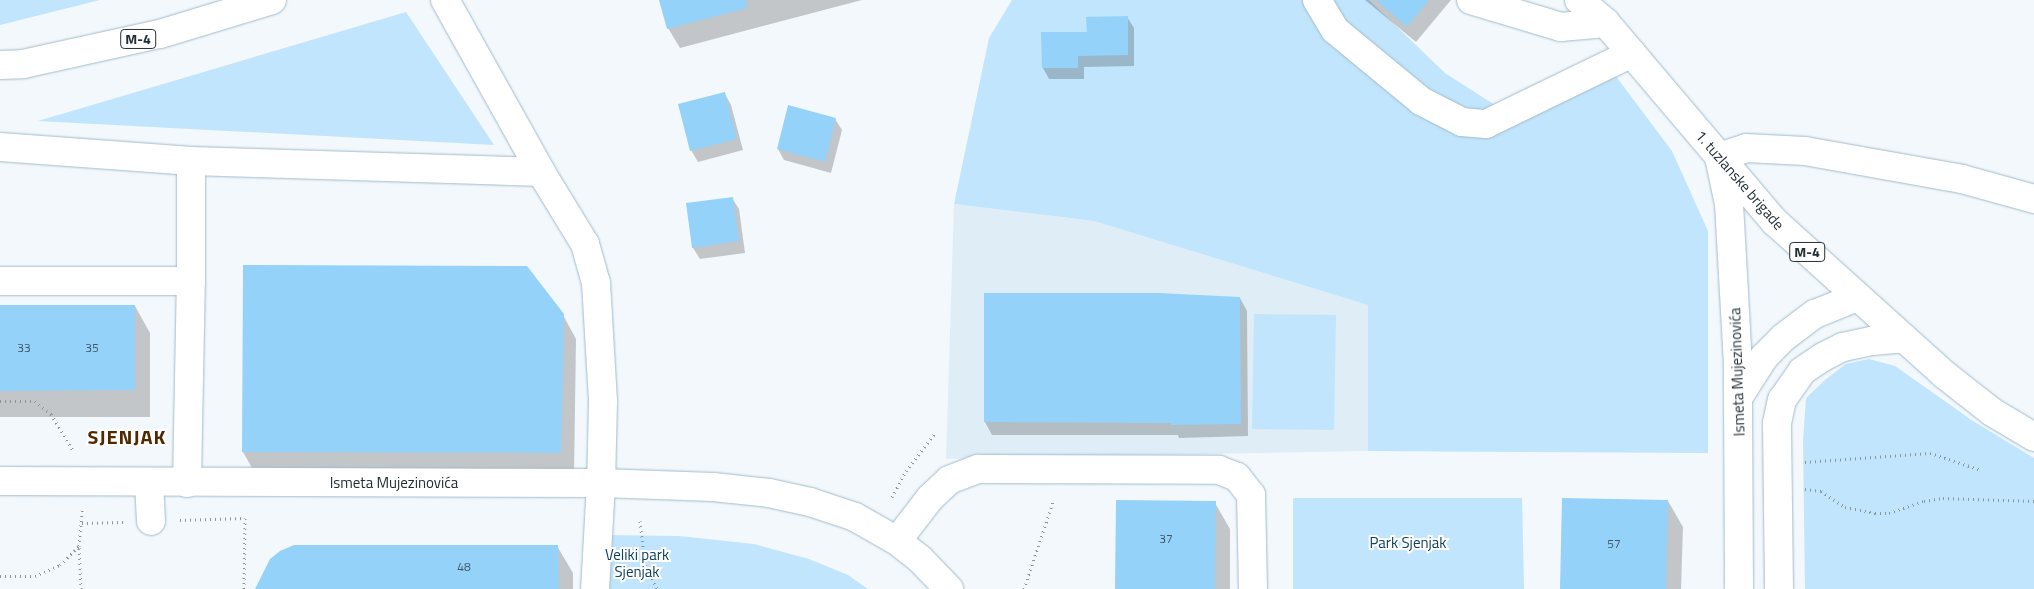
<!DOCTYPE html>
<meta charset="utf-8">
<style>
body{margin:0}
#map{position:relative;width:2034px;height:589px;overflow:hidden;background:#f3f8fc;font-family:"Titillium Web",sans-serif}
div>[style]{position:absolute}
[style*='--x']{left:calc(var(--x)*1px);top:calc(var(--y)*1px);width:calc(var(--w)*1px);rotate:calc(var(--a)*1deg)}
.built>*{inset:0;background:#dfedf6}
.green>*{inset:0;background:#c1e5fc}
.shadow>*{inset:0;background:#0003}
.building>*{inset:0;background:#94d2f9}
.path>*{height:3px;margin-top:-1.5px;transform-origin:0;background:repeating-linear-gradient(90deg,#8d959a 0 1px,transparent 0 5px)}
.roads{filter:drop-shadow(0 0 1px #a1bbcb) drop-shadow(0 0 1px #a1bbcb)}
.minor>*{height:28px;margin:-14px;padding:0 14px;transform-origin:14px;border-radius:14px;background:#fff}
.major>*{height:28px;margin:-14px;padding:0 14px;transform-origin:14px;border-radius:14px;background:#fff}
span{translate:-50% -50%;white-space:nowrap;text-align:center;line-height:1.15;-webkit-text-stroke:4px #fff;paint-order:stroke}
.number-label{font-size:12px;color:#405866}
.number-label span{-webkit-text-stroke-width:0}
.shield-label span{padding:1px 4px;background:#fff;border:1px solid;border-radius:4px;-webkit-text-stroke-width:0}
.shield-label{font-size:14px;color:#242f35;font-weight:700}
.street-label{font-size:15px;color:#242f35}
.park-label{font-size:15px;color:#10415c}
.district-label{font-size:20px;color:#522800;font-weight:700;letter-spacing:1px}
</style>
<div id="map">
<div class="built">
<i style="clip-path:polygon(954px 204px,1094px 221px,1368px 305px,1368px 451px,946px 459px)"></i>
</div>
<div class="green">
<i style="clip-path:polygon(0 0,100px 0,0 25px)"></i>
<i style="clip-path:polygon(1012px 0,1369px 0,1445px 73px,1512px 116px,1612px 71px,1672px 151px,1708px 231px,1708px 453px,1368px 451px,1368px 305px,1094px 221px,954px 204px,989px 38px)"></i>
<i style="clip-path:polygon(406px 12px,494px 145px,38px 121px)"></i>
<i style="clip-path:polygon(1254px 314px,1336px 315px,1334px 430px,1252px 429px)"></i>
<i style="clip-path:polygon(1869px 359px,1895px 366px,1973px 421px,2034px 458px,2034px 589px,1805px 589px,1803px 441px,1806px 398px,1826px 379px,1846px 364px)"></i>
<i style="clip-path:polygon(1293px 498px,1522px 498px,1524px 589px,1293px 589px)"></i>
<i style="clip-path:polygon(604px 535px,679px 536px,754px 544px,809px 559px,848px 575px,868px 589px,605px 589px)"></i>
</div>
<div class="shadow">
<i style="clip-path:polygon(661px 0,862px 0,680px 48px,668px 28px)"></i>
<i style="clip-path:polygon(1365px 0,1451px 0,1416px 42px)"></i>
<i style="clip-path:polygon(1127px 17px,1134px 28px,1134px 66px,1084px 67px,1084px 79px,1049px 79px,1043px 68px,1043px 34px,1088px 34px)"></i>
<i style="clip-path:polygon(725px 94px,731px 105px,743px 150px,698px 162px,691px 150px)"></i>
<i style="clip-path:polygon(835px 119px,842px 130px,831px 173px,784px 160px,778px 149px)"></i>
<i style="clip-path:polygon(732px 198px,739px 209px,745px 253px,700px 259px,693px 248px)"></i>
<i style="clip-path:polygon(985px 294px,1240px 298px,1247px 311px,1248px 436px,1179px 438px,1178px 435px,992px 435px,985px 422px)"></i>
<i style="clip-path:polygon(0 306px,135px 306px,150px 333px,150px 417px,0 417px)"></i>
<i style="clip-path:polygon(563px 315px,576px 339px,574px 476px,256px 475px,243px 452px)"></i>
<i style="clip-path:polygon(1668px 501px,1683px 527px,1681px 589px,1562px 589px)"></i>
<i style="clip-path:polygon(1215px 503px,1230px 529px,1230px 589px,1117px 589px)"></i>
<i style="clip-path:polygon(557px 546px,573px 573px,573px 589px,260px 589px)"></i>
</div>
<div class="building">
<i style="clip-path:polygon(659px 0,746px 0,747px 8px,667px 29px)"></i>
<i style="clip-path:polygon(1376px 0,1429px 0,1407px 27px)"></i>
<i style="clip-path:polygon(1128px 16px,1128px 55px,1078px 56px,1078px 68px,1042px 68px,1041px 32px,1087px 32px,1086px 17px)"></i>
<i style="clip-path:polygon(725px 92px,737px 139px,690px 151px,678px 104px)"></i>
<i style="clip-path:polygon(788px 105px,836px 118px,825px 162px,777px 149px)"></i>
<i style="clip-path:polygon(733px 197px,739px 241px,692px 248px,686px 203px)"></i>
<i style="clip-path:polygon(243px 265px,527px 266px,564px 314px,561px 453px,242px 452px)"></i>
<i style="clip-path:polygon(984px 293px,1158px 293px,1240px 297px,1241px 424px,1171px 425px,1171px 423px,984px 422px)"></i>
<i style="clip-path:polygon(0 305px,135px 305px,135px 390px,0 391px)"></i>
<i style="clip-path:polygon(1562px 498px,1668px 500px,1666px 589px,1560px 589px)"></i>
<i style="clip-path:polygon(1116px 500px,1216px 501px,1215px 589px,1115px 589px)"></i>
<i style="clip-path:polygon(294px 545px,558px 545px,559px 589px,255px 589px,270px 559px,280px 551px)"></i>
</div>
<div class="path">
<i style="--x:0;--y:401;--w:35;--a:0"></i>
<i style="--x:35;--y:401;--w:21;--a:39"></i>
<i style="--x:51;--y:414;--w:44;--a:58.8"></i>
<i style="--x:1805;--y:462;--w:125;--a:-4.1"></i>
<i style="--x:1930;--y:453;--w:54;--a:18.4"></i>
<i style="--x:1805;--y:489;--w:16;--a:7"></i>
<i style="--x:1821;--y:491;--w:29;--a:34"></i>
<i style="--x:1845;--y:507;--w:31;--a:11"></i>
<i style="--x:1875;--y:513;--w:14;--a:0"></i>
<i style="--x:1889;--y:513;--w:37;--a:-19"></i>
<i style="--x:1924;--y:501;--w:19;--a:-9"></i>
<i style="--x:1943;--y:498;--w:91;--a:1.9"></i>
<i style="--x:892;--y:497;--w:30;--a:-62"></i>
<i style="--x:906;--y:471;--w:48;--a:-52.7"></i>
<i style="--x:180;--y:520;--w:65;--a:-1.8"></i>
<i style="--x:245;--y:518;--w:71;--a:90.8"></i>
<i style="--x:640;--y:521;--w:44;--a:83.5"></i>
<i style="--x:645;--y:565;--w:27;--a:63"></i>
<i style="--x:82;--y:523;--w:41;--a:-1.4"></i>
<i style="--x:0;--y:576;--w:35;--a:0"></i>
<i style="--x:35;--y:576;--w:27;--a:-24"></i>
<i style="--x:60;--y:565;--w:27;--a:-45"></i>
<i style="--x:81;--y:589;--w:43;--a:-92.7"></i>
<i style="--x:79;--y:546;--w:36;--a:-85"></i>
<i style="--x:1024;--y:589;--w:92;--a:-71.6"></i>
</div>
<div class="roads">
<div class="minor">
<i style="--x:445;--y:0;--w:197;--a:60.8"></i>
<i style="--x:541;--y:172;--w:84;--a:58.6"></i>
<i style="--x:585;--y:244;--w:41;--a:74.2"></i>
<i style="--x:596;--y:283;--w:119;--a:86.6"></i>
<i style="--x:603;--y:402;--w:81;--a:91.4"></i>
<i style="--x:601;--y:483;--w:106;--a:93.2"></i>
<i style="--x:1317;--y:0;--w:35;--a:59"></i>
<i style="--x:1335;--y:30;--w:112;--a:39.5"></i>
<i style="--x:1421;--y:101;--w:46;--a:27.1"></i>
<i style="--x:1462;--y:122;--w:24;--a:5"></i>
<i style="--x:1486;--y:124;--w:162;--a:-25.9"></i>
<i style="--x:1471;--y:0;--w:94;--a:16.7"></i>
<i style="--x:1561;--y:27;--w:45;--a:-5.1"></i>
<i style="--x:0;--y:147;--w:192;--a:4.2"></i>
<i style="--x:191;--y:161;--w:350;--a:1.8"></i>
<i style="--x:0;--y:281;--w:191;--a:0"></i>
<i style="--x:1738;--y:398;--w:49;--a:-57.6"></i>
<i style="--x:1764;--y:357;--w:28;--a:-45"></i>
<i style="--x:1784;--y:337;--w:39;--a:-37"></i>
<i style="--x:1815;--y:314;--w:45;--a:-22"></i>
<i style="--x:0;--y:481;--w:601;--a:0.19"></i>
<i style="--x:601;--y:483;--w:112;--a:2"></i>
<i style="--x:713;--y:487;--w:56;--a:6.1"></i>
<i style="--x:769;--y:493;--w:42;--a:12.4"></i>
<i style="--x:810;--y:502;--w:47;--a:18.4"></i>
<i style="--x:855;--y:517;--w:48;--a:29.7"></i>
<i style="--x:897;--y:541;--w:29;--a:38"></i>
<i style="--x:920;--y:559;--w:42;--a:46"></i>
<i style="--x:149;--y:483;--w:38;--a:87"></i>
<i style="--x:187;--y:483;--w:202;--a:-88.9"></i>
<i style="--x:191;--y:281;--w:120;--a:-90"></i>
<i style="--x:897;--y:541;--w:54;--a:-52.5"></i>
<i style="--x:930;--y:498;--w:26;--a:-43"></i>
<i style="--x:949;--y:480;--w:31;--a:-21"></i>
<i style="--x:978;--y:469;--w:241;--a:0.2"></i>
<i style="--x:1219;--y:470;--w:19;--a:21"></i>
<i style="--x:1237;--y:477;--w:23;--a:52"></i>
<i style="--x:1251;--y:495;--w:94;--a:88.8"></i>
<i style="--x:1739;--y:589;--w:224;--a:-90.3"></i>
<i style="--x:1738;--y:365;--w:161;--a:-93.2"></i>
<i style="--x:1729;--y:204;--w:48;--a:-102"></i>
<i style="--x:1719;--y:157;--w:28;--a:-18"></i>
<i style="--x:1746;--y:148;--w:59;--a:2.9"></i>
<i style="--x:1805;--y:151;--w:159;--a:10.1"></i>
<i style="--x:1962;--y:179;--w:75;--a:15.5"></i>
<i style="--x:1779;--y:589;--w:166;--a:-90.7"></i>
<i style="--x:1777;--y:423;--w:24;--a:-78"></i>
<i style="--x:1782;--y:400;--w:35;--a:-55"></i>
<i style="--x:1802;--y:371;--w:25;--a:-34"></i>
<i style="--x:1823;--y:357;--w:22;--a:-27"></i>
<i style="--x:1843;--y:347;--w:30;--a:-12"></i>
<i style="--x:1872;--y:341;--w:32;--a:-5"></i>
</div>
<div class="major">
<i style="--x:1579;--y:0;--w:35;--a:40"></i>
<i style="--x:1606;--y:23;--w:261;--a:49.7"></i>
<i style="--x:1775;--y:222;--w:229;--a:42"></i>
<i style="--x:1945;--y:375;--w:60;--a:38.2"></i>
<i style="--x:1992;--y:412;--w:49;--a:30.8"></i>
<i style="--x:0;--y:65;--w:23;--a:-2"></i>
<i style="--x:23;--y:64;--w:140;--a:-12.4"></i>
<i style="--x:160;--y:34;--w:117;--a:-16.9"></i>
</div>
</div>
<div class="number-label">
<span style="left:24px;top:348px">33</span>
<span style="left:92px;top:348px">35</span>
<span style="left:1166px;top:539px">37</span>
<span style="left:1614px;top:544px">57</span>
<span style="left:464px;top:567px">48</span>
</div>
<div class="shield-label">
<span style="left:138px;top:39px">M-4</span>
<span style="left:1807px;top:252px">M-4</span>
</div>
<div class="street-label">
<span style="left:1740px;top:180px;rotate:49deg">1. tuzlanske brigade</span>
<span style="left:1737px;top:372px;rotate:-92deg">Ismeta Mujezinovića</span>
<span style="left:394px;top:483px">Ismeta Mujezinovića</span>
</div>
<div class="park-label">
<span style="left:1408px;top:543px">Park Sjenjak</span>
<span style="left:637px;top:563px">Veliki park<br>Sjenjak</span>
</div>
<div class="district-label">
<span style="left:127px;top:436px">SJENJAK</span>
</div>
</div>
